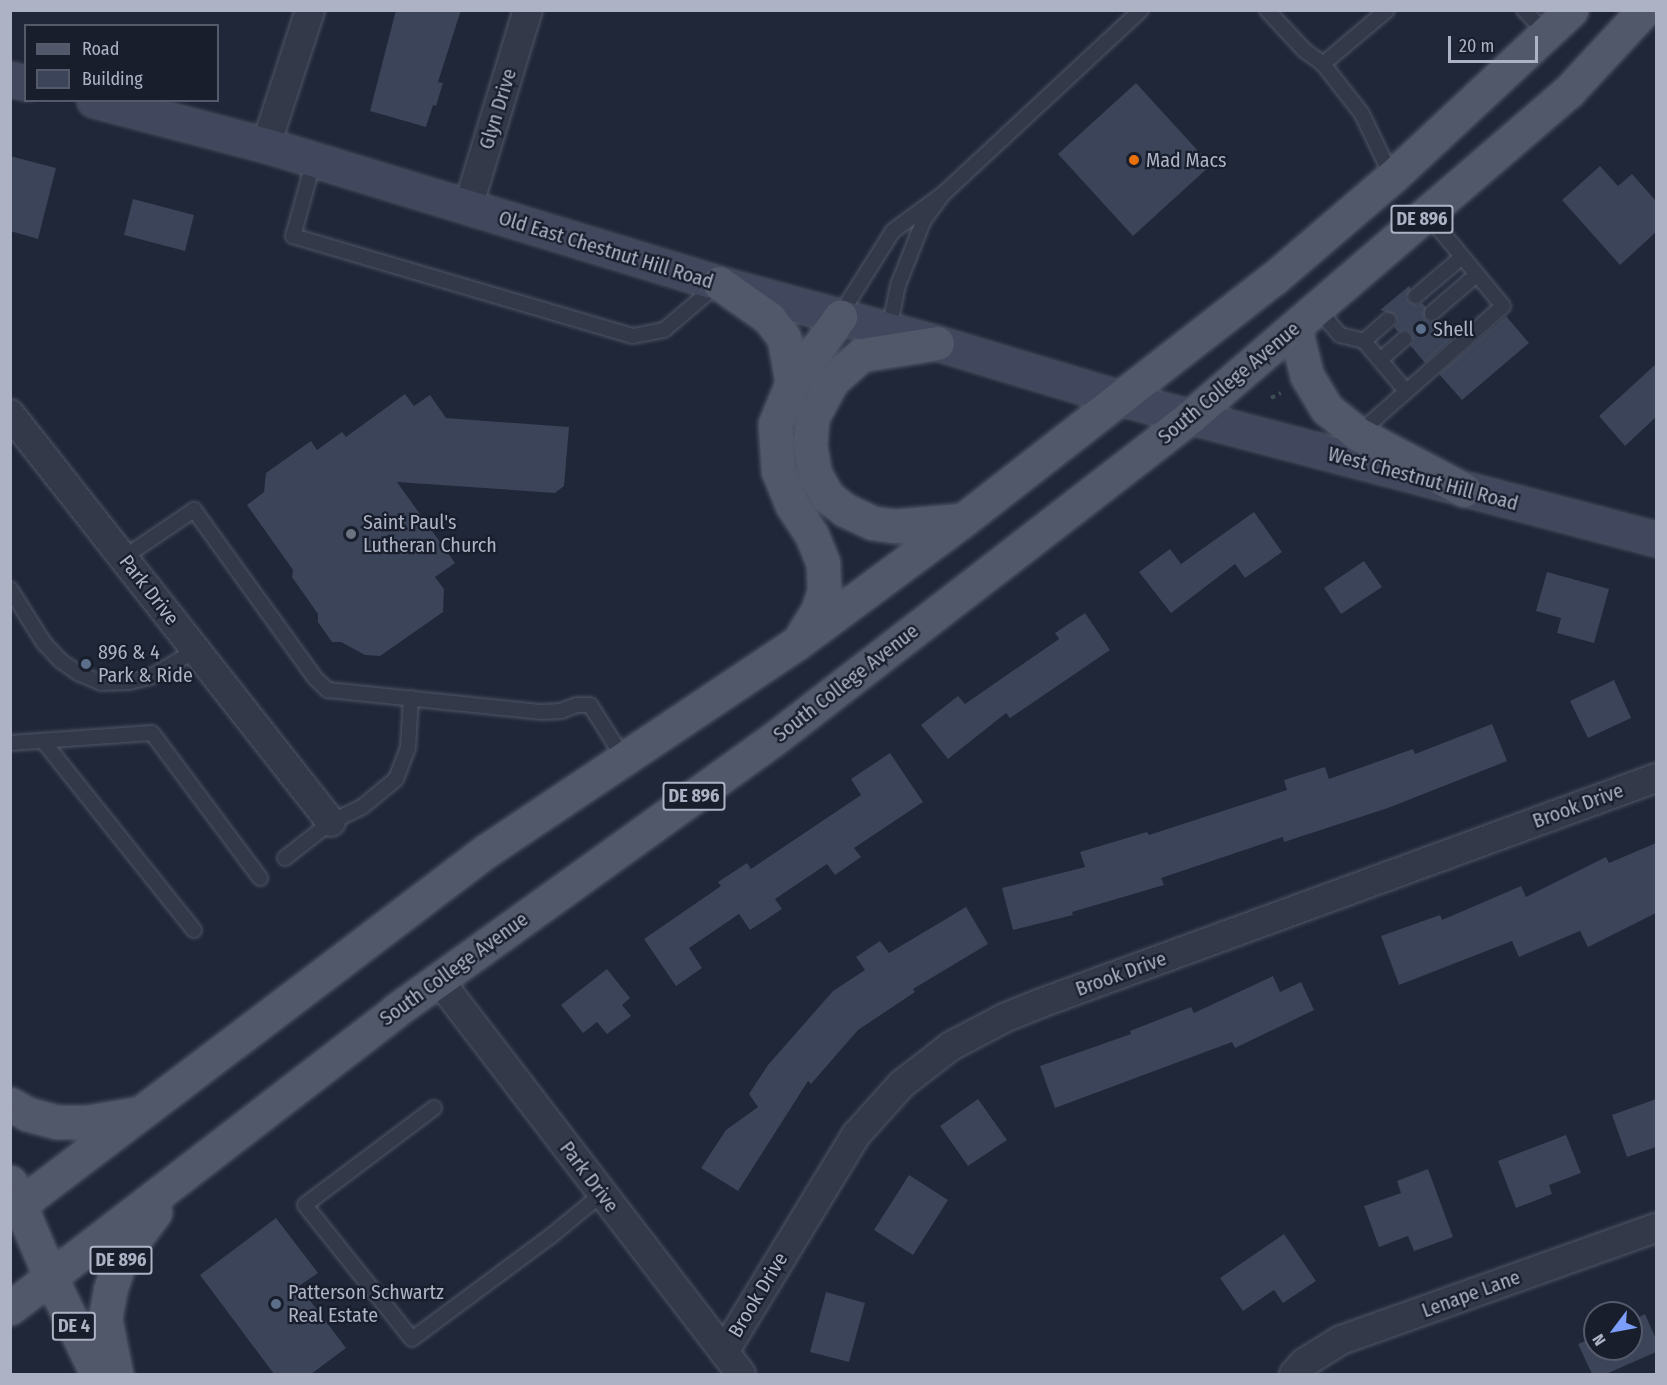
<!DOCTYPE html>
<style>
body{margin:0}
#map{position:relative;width:1667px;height:1385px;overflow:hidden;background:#1f2738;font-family:"Fira Sans Condensed",sans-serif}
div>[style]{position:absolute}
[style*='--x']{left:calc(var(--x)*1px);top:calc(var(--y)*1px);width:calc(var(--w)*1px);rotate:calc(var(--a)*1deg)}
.building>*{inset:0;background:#3b4458}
.path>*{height:4px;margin-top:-2px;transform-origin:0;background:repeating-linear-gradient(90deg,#3c4f54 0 4.5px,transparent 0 9px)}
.roads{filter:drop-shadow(0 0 2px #505666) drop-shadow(0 0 2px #505666)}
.lane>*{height:14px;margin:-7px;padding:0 7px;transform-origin:7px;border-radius:7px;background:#333948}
.street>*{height:28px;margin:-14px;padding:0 14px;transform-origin:14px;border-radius:14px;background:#333948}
.secondary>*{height:33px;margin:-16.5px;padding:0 16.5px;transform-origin:16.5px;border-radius:16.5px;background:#41475c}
.primary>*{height:33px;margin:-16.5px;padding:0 16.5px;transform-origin:16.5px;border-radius:16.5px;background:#515869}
.dots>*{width:16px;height:16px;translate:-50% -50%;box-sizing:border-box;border:3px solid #191e2d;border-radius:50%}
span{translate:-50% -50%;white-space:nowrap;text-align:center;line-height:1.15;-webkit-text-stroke:4.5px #191e2d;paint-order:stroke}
.shield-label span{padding:2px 4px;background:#191e2d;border:2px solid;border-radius:4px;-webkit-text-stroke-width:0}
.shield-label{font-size:18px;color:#adb3c5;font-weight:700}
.street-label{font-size:20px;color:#adb3c5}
.poi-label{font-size:20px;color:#adb3c5}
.left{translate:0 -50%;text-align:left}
.frame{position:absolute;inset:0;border:12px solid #adb3c5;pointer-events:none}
.legend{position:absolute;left:24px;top:24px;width:195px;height:78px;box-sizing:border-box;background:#191e2d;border:2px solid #545a6a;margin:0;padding:8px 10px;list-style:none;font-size:18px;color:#adb3c5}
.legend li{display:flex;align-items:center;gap:12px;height:30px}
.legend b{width:30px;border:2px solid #545a6a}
.north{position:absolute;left:1583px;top:1301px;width:60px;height:60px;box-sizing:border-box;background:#191e2d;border:2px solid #545a6a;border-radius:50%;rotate:238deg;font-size:16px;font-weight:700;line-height:24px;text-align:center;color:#adb3c5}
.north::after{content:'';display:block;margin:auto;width:21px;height:27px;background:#7c9dfb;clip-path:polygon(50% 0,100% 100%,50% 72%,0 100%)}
.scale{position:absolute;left:1448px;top:36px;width:90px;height:27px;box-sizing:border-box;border:3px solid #adb3c5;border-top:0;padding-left:8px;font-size:18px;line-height:21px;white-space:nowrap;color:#adb3c5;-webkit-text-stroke:4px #191e2d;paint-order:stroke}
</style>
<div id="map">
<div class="building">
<i style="clip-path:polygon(396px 10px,461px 10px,438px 82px,443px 83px,436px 106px,433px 105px,426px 127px,370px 111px)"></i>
<i style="clip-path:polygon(1136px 83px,1211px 165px,1133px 236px,1058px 154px)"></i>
<i style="clip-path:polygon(10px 156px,56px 168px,38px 239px,10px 231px)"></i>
<i style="clip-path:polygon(1600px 166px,1618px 186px,1632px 174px,1656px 201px,1656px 232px,1620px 265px,1562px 200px)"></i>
<i style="clip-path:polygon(133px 199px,194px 215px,185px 251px,124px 235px)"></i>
<i style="clip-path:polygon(1409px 286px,1411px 289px,1407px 297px,1410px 302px,1417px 305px,1422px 303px,1426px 307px,1425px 318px,1430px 322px,1437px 320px,1453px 338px,1425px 363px,1410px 345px,1413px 341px,1411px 334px,1406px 330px,1398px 332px,1394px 327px,1397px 322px,1395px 315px,1380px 310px)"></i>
<i style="clip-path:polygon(1506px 316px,1529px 343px,1462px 400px,1439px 374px)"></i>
<i style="clip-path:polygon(1656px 364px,1656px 417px,1625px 446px,1599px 416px)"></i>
<i style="clip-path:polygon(405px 394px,414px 406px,430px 395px,446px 418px,569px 427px,564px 486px,555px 493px,397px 482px,455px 563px,435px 577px,444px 589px,443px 612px,380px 656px,365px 655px,341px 642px,332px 642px,318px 622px,318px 614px,292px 577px,293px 570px,247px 505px,264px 492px,266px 473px,311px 441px,317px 450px,342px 432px,346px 437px)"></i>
<i style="clip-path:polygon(1254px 512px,1282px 552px,1245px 578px,1235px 564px,1171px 613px,1139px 572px,1170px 549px,1181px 564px)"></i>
<i style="clip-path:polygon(1364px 561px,1382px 587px,1341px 614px,1324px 588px)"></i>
<i style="clip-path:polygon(1547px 572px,1609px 589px,1594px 643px,1557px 633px,1561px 618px,1536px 611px)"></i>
<i style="clip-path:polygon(1085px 613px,1110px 650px,1010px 718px,1006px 713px,948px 759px,921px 725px,958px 696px,965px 704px,1059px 639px,1055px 633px)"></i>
<i style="clip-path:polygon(1614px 680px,1631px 718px,1588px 738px,1570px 701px)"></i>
<i style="clip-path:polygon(1492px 724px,1507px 761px,1388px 808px,1284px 842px,1283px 837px,1161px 878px,1164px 885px,1072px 912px,1073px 915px,1013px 930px,1002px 888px,1085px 867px,1080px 852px,1147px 832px,1149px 835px,1287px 790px,1284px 780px,1325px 767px,1329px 779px,1413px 749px,1415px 754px)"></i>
<i style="clip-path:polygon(890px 753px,923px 802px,854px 848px,861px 857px,835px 875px,827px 864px,775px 899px,782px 909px,750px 930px,739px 914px,689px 948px,702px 968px,676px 986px,644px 939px,721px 886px,718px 882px,747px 863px,751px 869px,861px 795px,851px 779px)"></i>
<i style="clip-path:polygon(1656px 843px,1656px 913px,1588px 947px,1580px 931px,1519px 957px,1512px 941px,1399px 985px,1381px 936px,1440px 915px,1442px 920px,1521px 886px,1526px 897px,1606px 857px,1609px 863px)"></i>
<i style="clip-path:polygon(966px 907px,988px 944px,913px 989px,915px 992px,858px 1030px,811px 1084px,808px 1081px,738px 1191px,701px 1168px,726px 1130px,758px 1107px,749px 1094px,768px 1065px,833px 991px,865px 970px,856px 957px,880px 941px,889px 953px)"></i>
<i style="clip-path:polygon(607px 969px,630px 998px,622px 1005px,631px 1016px,607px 1034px,597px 1022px,583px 1033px,561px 1005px)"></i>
<i style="clip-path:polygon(1273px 976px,1280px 992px,1301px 982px,1314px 1010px,1235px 1048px,1232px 1042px,1055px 1108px,1040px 1066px,1131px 1034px,1130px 1031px,1191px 1007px,1194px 1013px)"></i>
<i style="clip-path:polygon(978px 1099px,1007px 1140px,968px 1166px,940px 1126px)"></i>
<i style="clip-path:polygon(1656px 1099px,1656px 1147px,1627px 1157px,1612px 1115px)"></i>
<i style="clip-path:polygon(1566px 1135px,1581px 1173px,1549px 1185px,1552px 1194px,1516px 1208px,1498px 1161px)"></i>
<i style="clip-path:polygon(1428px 1169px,1453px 1237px,1414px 1251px,1408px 1236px,1379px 1247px,1364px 1206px,1401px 1193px,1397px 1181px)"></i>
<i style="clip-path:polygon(909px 1175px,948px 1200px,913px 1255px,874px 1230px)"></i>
<i style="clip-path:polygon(276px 1218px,318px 1273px,299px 1286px,346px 1348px,311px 1374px,274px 1374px,200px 1275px)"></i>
<i style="clip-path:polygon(1284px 1234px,1316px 1281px,1283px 1303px,1274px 1290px,1243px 1311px,1220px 1278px)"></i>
<i style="clip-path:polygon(826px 1292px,865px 1303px,849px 1362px,810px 1352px)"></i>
<i style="clip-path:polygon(1645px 1314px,1656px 1339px,1656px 1352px,1606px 1374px,1592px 1374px,1578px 1344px,1595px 1337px,1595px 1349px,1631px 1349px,1631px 1321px)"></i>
</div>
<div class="path">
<i style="--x:1271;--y:398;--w:11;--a:-27"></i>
</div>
<div class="roads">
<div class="lane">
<i style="--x:1267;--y:10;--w:54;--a:47.2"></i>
<i style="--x:1304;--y:50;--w:24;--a:36"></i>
<i style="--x:1323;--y:64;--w:63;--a:52"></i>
<i style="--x:1362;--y:114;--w:70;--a:64.5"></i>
<i style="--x:1524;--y:10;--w:32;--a:46"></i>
<i style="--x:1323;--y:64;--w:84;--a:-40.2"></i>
<i style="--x:314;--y:160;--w:79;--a:105.4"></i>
<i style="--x:293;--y:236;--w:354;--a:16.4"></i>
<i style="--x:633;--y:336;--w:32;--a:-11"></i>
<i style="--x:664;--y:330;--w:70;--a:-40.3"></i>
<i style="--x:943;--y:194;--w:270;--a:-42.9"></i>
<i style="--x:1416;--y:296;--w:60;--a:-40.3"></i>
<i style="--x:1318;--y:309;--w:34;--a:50"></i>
<i style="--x:1340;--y:335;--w:25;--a:14"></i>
<i style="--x:1432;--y:313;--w:58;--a:-40.8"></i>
<i style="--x:840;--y:315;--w:99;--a:-57.8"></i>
<i style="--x:893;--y:231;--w:62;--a:-36.5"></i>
<i style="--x:943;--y:194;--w:34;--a:126"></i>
<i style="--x:923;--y:222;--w:68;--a:111.6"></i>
<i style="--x:898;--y:285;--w:46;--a:101.3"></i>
<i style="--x:1388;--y:320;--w:32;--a:139"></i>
<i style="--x:1364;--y:341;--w:65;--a:50"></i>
<i style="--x:1380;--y:360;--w:32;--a:-41"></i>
<i style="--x:1358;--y:434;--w:193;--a:-41.4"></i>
<i style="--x:1503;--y:306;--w:119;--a:-129.6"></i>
<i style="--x:123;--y:558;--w:86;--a:-34.1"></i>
<i style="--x:194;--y:510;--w:207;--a:54.2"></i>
<i style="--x:315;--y:678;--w:18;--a:43"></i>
<i style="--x:328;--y:690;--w:215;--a:5.9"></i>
<i style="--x:542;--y:712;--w:19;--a:-3"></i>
<i style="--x:561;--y:711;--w:17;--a:-21"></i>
<i style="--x:577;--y:705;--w:13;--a:0"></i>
<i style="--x:590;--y:705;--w:62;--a:57.6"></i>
<i style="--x:10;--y:589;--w:64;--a:57.8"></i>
<i style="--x:44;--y:643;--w:25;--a:47"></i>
<i style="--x:61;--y:661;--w:21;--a:35"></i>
<i style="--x:78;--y:673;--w:25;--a:23"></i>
<i style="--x:101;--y:683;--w:28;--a:-2"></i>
<i style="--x:129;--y:682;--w:22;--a:-13"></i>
<i style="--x:150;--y:677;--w:53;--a:-30.4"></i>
<i style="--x:43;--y:741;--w:242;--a:51.4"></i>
<i style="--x:10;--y:743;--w:142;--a:-4"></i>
<i style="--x:152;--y:733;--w:181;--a:53.3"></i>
<i style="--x:285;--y:858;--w:58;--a:-38"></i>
<i style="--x:331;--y:822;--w:34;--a:-26"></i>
<i style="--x:362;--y:807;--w:44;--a:-39.5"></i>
<i style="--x:396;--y:779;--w:33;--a:-69"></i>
<i style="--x:408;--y:748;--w:50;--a:-86.6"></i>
<i style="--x:434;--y:1108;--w:161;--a:143.1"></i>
<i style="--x:305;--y:1205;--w:171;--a:51.4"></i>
<i style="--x:412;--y:1339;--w:174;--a:-36.6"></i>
<i style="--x:552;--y:1235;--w:65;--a:-39.4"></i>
</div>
<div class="street">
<i style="--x:266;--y:145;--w:142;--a:-71.9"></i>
<i style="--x:468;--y:207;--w:206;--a:-73.1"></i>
<i style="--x:10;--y:414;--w:519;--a:51.81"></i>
<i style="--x:438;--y:979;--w:498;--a:52.5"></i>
<i style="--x:724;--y:1352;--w:254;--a:-58.7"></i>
<i style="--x:856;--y:1135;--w:69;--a:-48"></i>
<i style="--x:902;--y:1084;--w:62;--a:-37.8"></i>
<i style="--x:951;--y:1046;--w:60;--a:-27.8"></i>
<i style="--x:1004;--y:1018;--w:40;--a:-22"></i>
<i style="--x:1041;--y:1003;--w:655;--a:-20.1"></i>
<i style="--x:1294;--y:1374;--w:15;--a:-48"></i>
<i style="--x:1304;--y:1363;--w:44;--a:-31.9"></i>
<i style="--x:1341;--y:1340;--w:334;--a:-19.6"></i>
</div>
<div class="secondary">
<i style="--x:10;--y:79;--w:16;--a:14"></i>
<i style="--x:94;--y:100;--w:178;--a:14.7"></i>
<i style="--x:266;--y:145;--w:475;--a:17"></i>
<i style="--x:720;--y:284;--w:225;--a:15.2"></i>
<i style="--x:937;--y:343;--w:190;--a:16.8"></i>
<i style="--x:1119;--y:398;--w:555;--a:14.71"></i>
</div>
<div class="primary">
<i style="--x:719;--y:283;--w:61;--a:35"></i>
<i style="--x:769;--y:318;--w:25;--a:53"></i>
<i style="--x:784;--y:338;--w:46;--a:79.9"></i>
<i style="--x:1295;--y:328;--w:49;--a:76"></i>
<i style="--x:1307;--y:376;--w:39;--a:59"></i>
<i style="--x:1327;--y:409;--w:40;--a:39"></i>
<i style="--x:1358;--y:434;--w:120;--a:27.8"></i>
<i style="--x:937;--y:343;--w:77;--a:171"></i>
<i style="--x:861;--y:355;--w:39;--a:138"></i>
<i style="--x:832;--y:381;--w:42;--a:118.4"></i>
<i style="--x:812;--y:418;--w:28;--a:94"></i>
<i style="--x:810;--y:446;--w:28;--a:80"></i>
<i style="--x:815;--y:474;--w:25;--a:61"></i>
<i style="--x:827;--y:496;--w:23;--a:38"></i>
<i style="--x:845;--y:510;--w:31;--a:25"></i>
<i style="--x:873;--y:523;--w:21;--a:8"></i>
<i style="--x:894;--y:526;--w:69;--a:-5"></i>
<i style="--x:803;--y:634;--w:26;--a:-58"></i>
<i style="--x:817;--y:612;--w:21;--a:-71"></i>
<i style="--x:824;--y:592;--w:29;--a:-92"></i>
<i style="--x:823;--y:563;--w:31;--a:-112"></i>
<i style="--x:811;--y:534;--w:35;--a:-123"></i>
<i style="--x:792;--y:505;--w:37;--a:-112"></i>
<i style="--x:778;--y:471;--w:47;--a:-93.7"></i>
<i style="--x:775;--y:424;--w:44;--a:-67.5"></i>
<i style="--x:792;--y:383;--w:82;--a:-54"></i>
<i style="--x:10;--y:1104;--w:20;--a:30"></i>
<i style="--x:27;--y:1114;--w:31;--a:15"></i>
<i style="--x:57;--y:1122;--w:30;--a:0"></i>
<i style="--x:87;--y:1122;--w:48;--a:-9.7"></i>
<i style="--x:10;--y:1182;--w:104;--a:66.9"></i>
<i style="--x:51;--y:1278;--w:106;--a:64.4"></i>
<i style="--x:10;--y:1212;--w:597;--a:-37.18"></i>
<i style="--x:486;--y:851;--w:374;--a:-33.8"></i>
<i style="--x:797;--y:643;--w:207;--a:-36.5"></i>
<i style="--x:963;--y:520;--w:393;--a:-37.9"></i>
<i style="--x:1273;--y:279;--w:157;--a:-40.6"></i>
<i style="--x:1392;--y:177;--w:245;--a:-43"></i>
<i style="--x:10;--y:1308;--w:486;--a:-37.6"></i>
<i style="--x:395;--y:1011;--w:463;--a:-35.7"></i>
<i style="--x:771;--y:741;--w:530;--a:-37.71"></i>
<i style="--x:1190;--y:417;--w:499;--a:-40.7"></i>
<i style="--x:1568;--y:92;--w:112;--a:-47.2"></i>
<i style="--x:116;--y:1374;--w:56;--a:-101.3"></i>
<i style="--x:105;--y:1319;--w:29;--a:-80"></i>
<i style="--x:110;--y:1290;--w:36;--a:-71"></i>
<i style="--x:122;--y:1256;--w:55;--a:-53.1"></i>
</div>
</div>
<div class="dots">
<i style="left:1134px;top:160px;background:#e8710a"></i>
<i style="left:1421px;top:329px;background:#5c6f8a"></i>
<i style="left:351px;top:534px;background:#6b7280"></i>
<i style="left:86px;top:664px;background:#5c6f8a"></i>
<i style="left:276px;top:1304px;background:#5c6f8a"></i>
</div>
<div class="shield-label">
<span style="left:1422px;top:219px">DE 896</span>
<span style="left:694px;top:796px">DE 896</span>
<span style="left:121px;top:1260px">DE 896</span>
<span style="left:74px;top:1326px">DE 4</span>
</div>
<div class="street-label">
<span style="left:498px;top:109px;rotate:-73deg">Glyn Drive</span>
<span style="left:606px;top:250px;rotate:17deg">Old East Chestnut Hill Road</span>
<span style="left:1229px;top:383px;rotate:-40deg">South College Avenue</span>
<span style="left:1423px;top:479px;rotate:15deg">West Chestnut Hill Road</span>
<span style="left:149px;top:590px;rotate:52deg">Park Drive</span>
<span style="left:846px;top:683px;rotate:-38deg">South College Avenue</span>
<span style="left:1578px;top:806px;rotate:-20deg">Brook Drive</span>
<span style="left:454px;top:969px;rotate:-36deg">South College Avenue</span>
<span style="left:1121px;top:974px;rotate:-20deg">Brook Drive</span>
<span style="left:589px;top:1177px;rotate:53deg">Park Drive</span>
<span style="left:1471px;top:1294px;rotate:-20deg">Lenape Lane</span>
<span style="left:758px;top:1295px;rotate:-59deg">Brook Drive</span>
</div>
<div class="poi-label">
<span class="left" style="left:1146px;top:160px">Mad Macs</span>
<span class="left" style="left:1433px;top:329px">Shell</span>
<span class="left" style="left:363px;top:534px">Saint Paul's<br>Lutheran Church</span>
<span class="left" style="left:98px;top:664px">896 &amp; 4<br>Park &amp; Ride</span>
<span class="left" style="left:288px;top:1304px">Patterson Schwartz<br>Real Estate</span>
</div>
<div class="frame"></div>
<ul class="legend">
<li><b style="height:8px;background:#515869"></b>Road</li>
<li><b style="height:16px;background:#3b4458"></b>Building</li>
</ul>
<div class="north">N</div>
<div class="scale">20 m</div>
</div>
